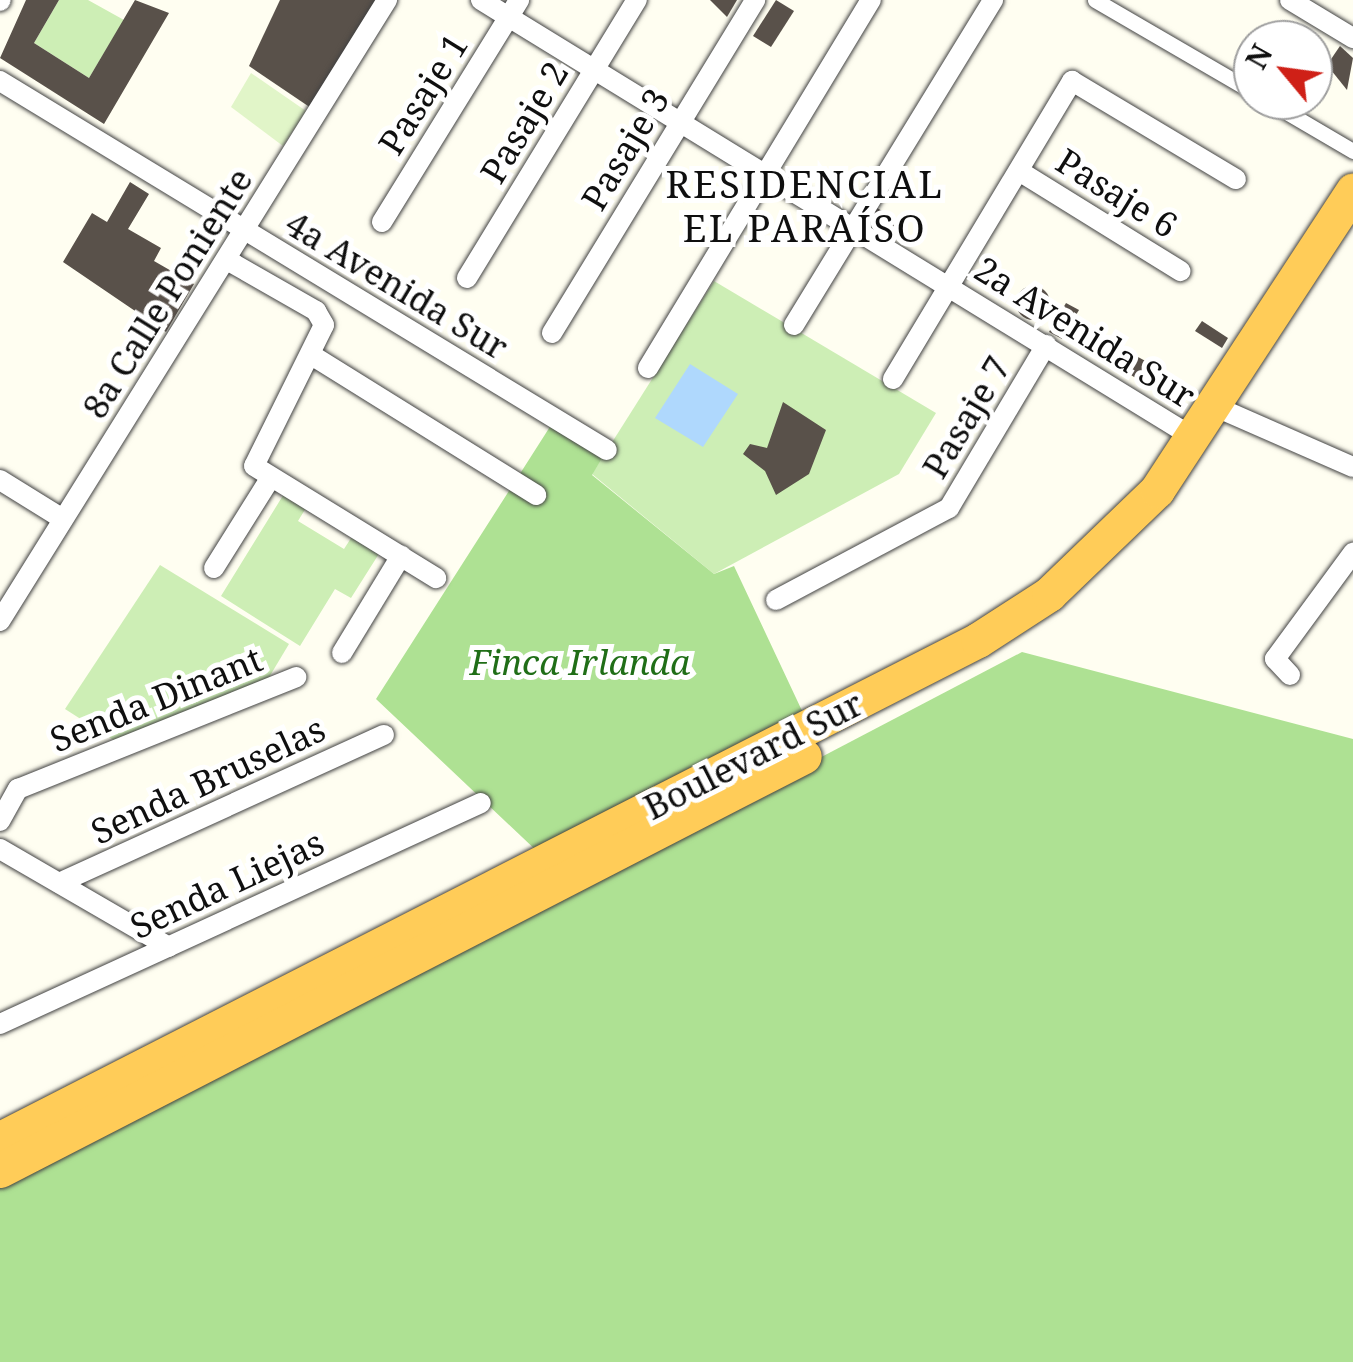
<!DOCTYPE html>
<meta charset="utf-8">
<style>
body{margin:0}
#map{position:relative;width:1353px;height:1362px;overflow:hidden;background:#fffef1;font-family:"Noto Serif",serif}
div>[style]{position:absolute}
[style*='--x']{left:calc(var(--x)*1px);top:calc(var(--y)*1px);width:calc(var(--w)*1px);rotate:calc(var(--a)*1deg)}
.green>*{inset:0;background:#cdeeb5}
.forest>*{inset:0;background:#aee193}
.pitch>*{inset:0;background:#e1f5c8}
.water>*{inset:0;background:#afd8fd}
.building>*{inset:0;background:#59514a}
.round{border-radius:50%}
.roads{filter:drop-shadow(0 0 2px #424242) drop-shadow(0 0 2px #424242)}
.pedestrian>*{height:15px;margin:-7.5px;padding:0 7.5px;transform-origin:7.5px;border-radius:7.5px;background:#fff}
.minor>*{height:20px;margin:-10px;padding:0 10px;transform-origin:10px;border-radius:10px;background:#fff}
.trunk>*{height:35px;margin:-17.5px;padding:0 17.5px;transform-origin:17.5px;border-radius:17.5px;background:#ffcc58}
span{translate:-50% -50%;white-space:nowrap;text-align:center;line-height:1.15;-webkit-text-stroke:10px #fff;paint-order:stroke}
.street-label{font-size:35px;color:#0f0f0f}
.park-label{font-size:35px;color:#206e17;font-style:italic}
.neighbourhood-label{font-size:38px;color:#0f0f0f;letter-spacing:2.5px}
.north{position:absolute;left:1233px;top:20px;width:100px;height:100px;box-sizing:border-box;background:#fff;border:2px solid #9f9f9f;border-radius:50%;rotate:299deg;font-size:28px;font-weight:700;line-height:40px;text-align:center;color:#0f0f0f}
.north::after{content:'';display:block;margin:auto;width:35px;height:45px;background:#cf2017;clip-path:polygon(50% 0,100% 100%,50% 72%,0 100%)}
</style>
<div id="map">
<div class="green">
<i style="clip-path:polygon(59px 0,88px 0,124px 20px,89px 78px,34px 43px)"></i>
<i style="clip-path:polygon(714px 281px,936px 413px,899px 474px,714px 574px,592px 474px)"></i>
<i style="clip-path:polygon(287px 489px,309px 503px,298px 521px,344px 549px,355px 532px,382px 549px,351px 598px,335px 589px,300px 646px,221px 596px)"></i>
<i style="clip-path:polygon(160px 565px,289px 644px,265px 684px,126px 748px,65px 709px)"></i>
</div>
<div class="forest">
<i style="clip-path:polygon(553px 422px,604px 455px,592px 475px,714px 574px,734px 566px,804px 715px,541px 855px,376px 699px)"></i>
<i style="clip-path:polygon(1022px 652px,1353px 739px,1353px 1362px,0 1362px,0 1187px)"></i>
</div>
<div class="pitch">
<i style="clip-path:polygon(251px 73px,306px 111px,283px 146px,231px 107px)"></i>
</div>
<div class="water">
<i style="clip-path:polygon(690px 364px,738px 394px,703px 447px,655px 418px)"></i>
</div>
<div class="building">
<i style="clip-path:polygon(26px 0,59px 0,34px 43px,89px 78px,135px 0,169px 13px,104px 124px,0 58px)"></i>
<i style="clip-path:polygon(280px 0,379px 0,311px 108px,249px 66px)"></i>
<i style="clip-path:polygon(710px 0,737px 0,727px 17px)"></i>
<i style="clip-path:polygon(776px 0,794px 11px,771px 47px,753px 36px)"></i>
<i style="clip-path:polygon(1340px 46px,1353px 58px,1347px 90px,1327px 65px)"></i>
<i style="clip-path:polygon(130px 182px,149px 194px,128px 229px,161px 248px,154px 261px,194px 284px,166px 332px,63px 262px,92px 213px,107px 222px)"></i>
<i style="clip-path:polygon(872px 205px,901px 222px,893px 235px,864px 219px)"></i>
<i class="round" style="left:1016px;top:286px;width:34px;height:34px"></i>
<i style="clip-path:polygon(1066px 303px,1079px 310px,1062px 339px,1049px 332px)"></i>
<i style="clip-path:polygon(1202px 321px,1228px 338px,1222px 348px,1195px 331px)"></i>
<i style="clip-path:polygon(1089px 326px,1100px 333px,1090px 351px,1078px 344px)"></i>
<i style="clip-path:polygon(1138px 357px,1151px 364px,1141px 381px,1129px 374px)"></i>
<i style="clip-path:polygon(783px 402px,826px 430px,809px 474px,776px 495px,765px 471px,743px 454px,750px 444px,767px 448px)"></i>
</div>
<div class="roads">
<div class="pedestrian">
<i style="--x:1095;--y:0;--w:183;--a:30.2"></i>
<i style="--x:1266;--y:100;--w:101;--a:30.4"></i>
</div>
<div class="minor">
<i style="--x:481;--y:0;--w:837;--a:31.56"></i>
<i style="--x:1290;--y:0;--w:74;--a:31.1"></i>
<i style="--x:0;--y:1;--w:1;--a:-45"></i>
<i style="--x:0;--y:81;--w:710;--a:31.3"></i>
<i style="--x:1019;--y:171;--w:190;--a:31.8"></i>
<i style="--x:382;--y:222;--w:261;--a:-58.3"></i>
<i style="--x:227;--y:260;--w:103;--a:29.8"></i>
<i style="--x:316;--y:311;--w:16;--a:60"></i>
<i style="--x:324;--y:325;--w:157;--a:116.4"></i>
<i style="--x:254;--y:466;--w:214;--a:31.6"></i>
<i style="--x:467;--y:278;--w:326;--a:-58.6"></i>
<i style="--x:794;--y:325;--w:381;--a:-58.5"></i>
<i style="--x:552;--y:333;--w:390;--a:-58.6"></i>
<i style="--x:313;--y:356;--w:263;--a:31.9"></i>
<i style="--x:648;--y:368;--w:430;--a:-58.8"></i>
<i style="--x:893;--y:379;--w:348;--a:-59"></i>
<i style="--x:1072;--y:81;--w:191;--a:30.9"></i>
<i style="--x:1214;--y:406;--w:152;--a:23.7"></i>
<i style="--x:0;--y:480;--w:74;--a:31.8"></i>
<i style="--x:214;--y:568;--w:107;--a:-57.9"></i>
<i style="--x:776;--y:600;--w:196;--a:-28"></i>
<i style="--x:949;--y:508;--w:190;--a:-59.2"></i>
<i style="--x:0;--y:621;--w:732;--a:-58.07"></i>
<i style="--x:342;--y:653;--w:114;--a:-58.7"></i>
<i style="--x:1290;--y:675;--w:22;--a:-133"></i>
<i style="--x:1275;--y:659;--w:132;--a:-53.7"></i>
<i style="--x:0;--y:821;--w:37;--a:-61"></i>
<i style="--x:18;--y:789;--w:300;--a:-21.9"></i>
<i style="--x:0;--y:849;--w:195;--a:30.1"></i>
<i style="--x:59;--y:883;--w:357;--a:-24.5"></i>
<i style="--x:0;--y:1024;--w:529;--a:-24.68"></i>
</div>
<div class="trunk">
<i style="--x:0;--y:1139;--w:1098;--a:-27.03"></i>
<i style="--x:978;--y:640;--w:85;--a:-32.9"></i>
<i style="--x:1049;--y:594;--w:150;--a:-43.9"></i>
<i style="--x:1157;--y:490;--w:358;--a:-56.8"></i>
<i style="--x:0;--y:1170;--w:904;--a:-27.25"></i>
</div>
</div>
<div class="street-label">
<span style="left:423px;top:94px;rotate:-58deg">Pasaje 1</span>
<span style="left:524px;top:122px;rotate:-59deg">Pasaje 2</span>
<span style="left:625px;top:149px;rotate:-59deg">Pasaje 3</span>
<span style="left:1117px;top:193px;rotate:32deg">Pasaje 6</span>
<span style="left:397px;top:285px;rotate:31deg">4a Avenida Sur</span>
<span style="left:167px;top:293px;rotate:-58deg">8a Calle Poniente</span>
<span style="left:1085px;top:332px;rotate:32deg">2a Avenida Sur</span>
<span style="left:966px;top:417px;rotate:-59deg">Pasaje 7</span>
<span style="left:156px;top:699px;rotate:-22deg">Senda Dinant</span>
<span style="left:753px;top:755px;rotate:-27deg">Boulevard Sur</span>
<span style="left:208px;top:780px;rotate:-25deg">Senda Bruselas</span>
<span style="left:227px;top:884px;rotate:-25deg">Senda Liejas</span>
</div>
<div class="park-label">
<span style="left:580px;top:662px">Finca Irlanda</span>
</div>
<div class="neighbourhood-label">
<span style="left:805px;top:206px">RESIDENCIAL<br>EL PARAÍSO</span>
</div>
<div class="north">N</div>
</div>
